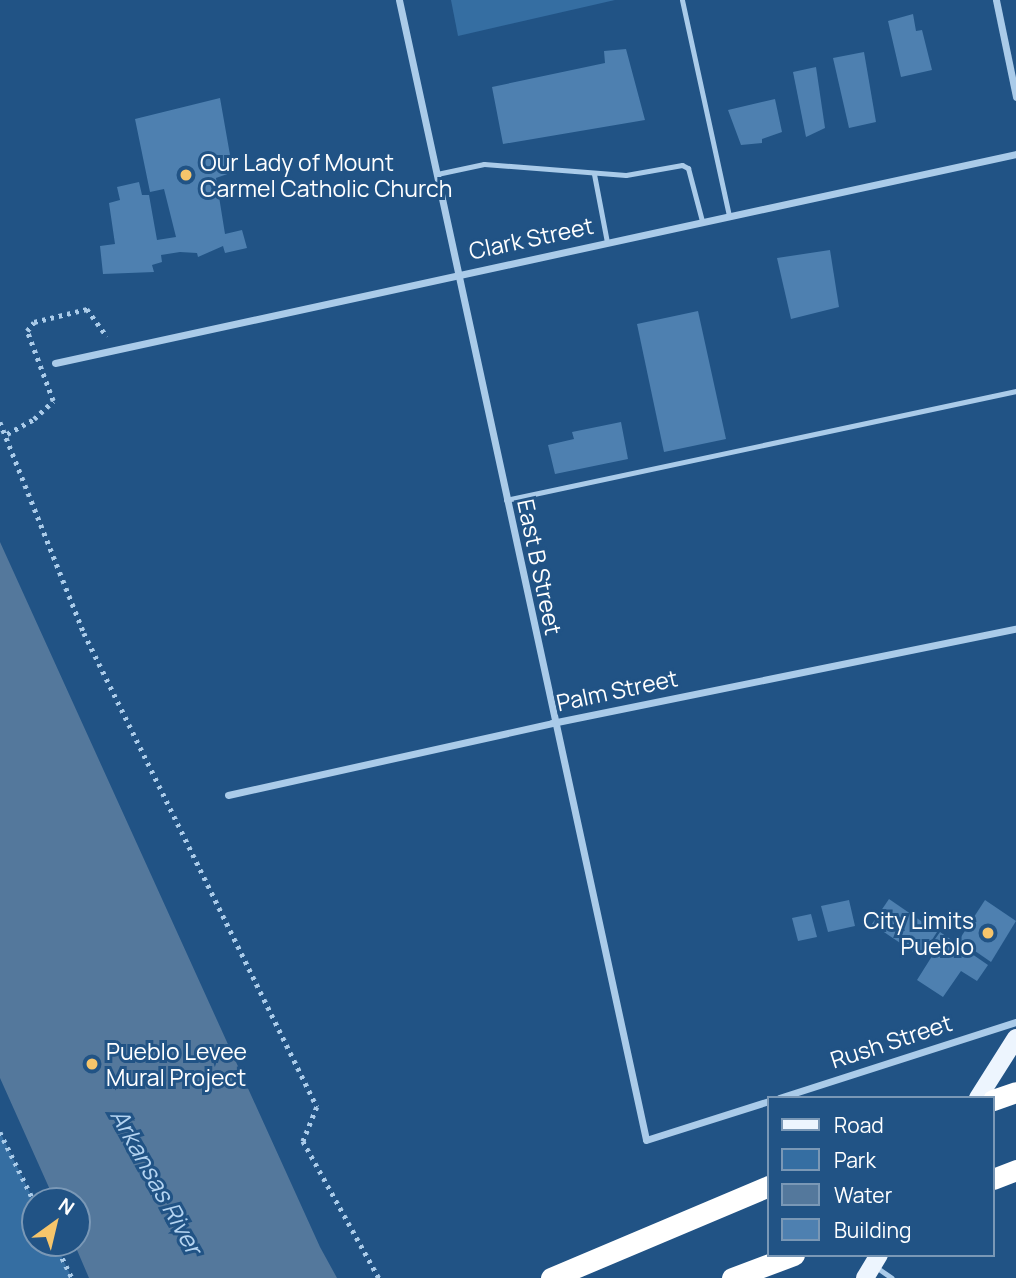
<!DOCTYPE html>
<style>
body{margin:0}
#map{position:relative;width:1016px;height:1278px;overflow:hidden;background:#215385;font-family:Manrope,sans-serif}
div>[style]{position:absolute}
[style*='--x']{left:calc(var(--x)*1px);top:calc(var(--y)*1px);width:calc(var(--w)*1px);rotate:calc(var(--a)*1deg)}
.green>*{inset:0;background:#356ea2}
.water>*{inset:0;background:#54789c}
.building>*{inset:0;background:#4e80b0}
.path>*{height:4.5px;margin-top:-2.25px;transform-origin:0;background:repeating-linear-gradient(90deg,#aacbe9 0 3.5px,transparent 0 8.5px)}
.service>*{height:5px;margin:-2.5px;padding:0 2.5px;transform-origin:2.5px;border-radius:2.5px;background:#aacbe9}
.minor>*{height:7px;margin:-3.5px;padding:0 3.5px;transform-origin:3.5px;border-radius:3.5px;background:#aacbe9}
.primary>*{height:18px;margin:-9px;padding:0 9px;transform-origin:9px;border-radius:9px;background:#edf5fe}
.motorway>*{height:21px;margin:-10.5px;padding:0 10.5px;transform-origin:10.5px;border-radius:10.5px;background:#fff}
.dots>*{width:19px;height:19px;translate:-50% -50%;box-sizing:border-box;border:4px solid #215385;border-radius:50%}
span{translate:-50% -50%;white-space:nowrap;text-align:center;line-height:1.15;-webkit-text-stroke:6px #215385;paint-order:stroke}
.poi-label{font-size:23px;color:#fff}
.left{translate:0 -50%;text-align:left}
.right{translate:-100% -50%;text-align:right}
.street-label{font-size:23px;color:#fff}
.water-label{font-size:24px;color:#b5d4f1;font-style:italic}
.legend{position:absolute;left:767px;top:1096px;width:228px;height:161px;box-sizing:border-box;background:#215385;border:2px solid #7a98b6;margin:0;padding:9px 12px;list-style:none;font-size:21px;color:#fff}
.legend li{display:flex;align-items:center;gap:14px;height:35px}
.legend b{width:35px;border:2px solid #7a98b6}
.north{position:absolute;left:21px;top:1187px;width:70px;height:70px;box-sizing:border-box;background:#215385;border:2px solid #7a98b6;border-radius:50%;rotate:34deg;font-size:19px;font-weight:700;line-height:28px;text-align:center;color:#fff}
.north::after{content:'';display:block;margin:auto;width:24px;height:32px;background:#f6c56b;clip-path:polygon(50% 0,100% 100%,50% 72%,0 100%)}
</style>
<div id="map">
<div class="green">
<i style="clip-path:polygon(451px 0,615px 0,458px 36px)"></i>
<i style="clip-path:polygon(0 1132px,35px 1203px,35px 1243px,55px 1243px,72px 1278px,0 1278px)"></i>
</div>
<div class="water">
<i style="clip-path:polygon(0 542px,320px 1247px,337px 1278px,89px 1278px,74px 1243px,77px 1201px,55px 1201px,0 1078px)"></i>
</div>
<div class="building">
<i style="clip-path:polygon(913px 14px,916px 31px,922px 30px,932px 70px,901px 77px,888px 21px)"></i>
<i style="clip-path:polygon(626px 49px,645px 120px,503px 144px,492px 87px,605px 63px,604px 51px)"></i>
<i style="clip-path:polygon(864px 52px,876px 122px,849px 128px,833px 58px)"></i>
<i style="clip-path:polygon(816px 67px,825px 128px,806px 137px,793px 72px)"></i>
<i style="clip-path:polygon(220px 98px,233px 172px,216px 178px,225px 234px,242px 230px,247px 248px,225px 253px,223px 246px,198px 257px,197px 253px,180px 252px,161px 255px,162px 262px,152px 265px,154px 272px,103px 274px,100px 246px,115px 244px,109px 203px,120px 200px,117px 187px,139px 182px,142px 195px,149px 195px,157px 240px,176px 237px,164px 189px,150px 192px,135px 119px)"></i>
<i style="clip-path:polygon(775px 99px,782px 132px,762px 139px,762px 143px,741px 145px,728px 110px)"></i>
<i style="clip-path:polygon(830px 250px,839px 307px,791px 319px,777px 258px)"></i>
<i style="clip-path:polygon(698px 311px,726px 439px,664px 452px,637px 324px)"></i>
<i style="clip-path:polygon(621px 422px,628px 459px,555px 474px,548px 445px,574px 439px,572px 432px)"></i>
<i style="clip-path:polygon(889px 899px,937px 932px,921px 957px,872px 924px)"></i>
<i style="clip-path:polygon(849px 900px,855px 926px,828px 932px,821px 906px)"></i>
<i style="clip-path:polygon(985px 900px,1016px 921px,991px 962px,959px 940px)"></i>
<i style="clip-path:polygon(811px 914px,817px 937px,798px 941px,792px 918px)"></i>
<i style="clip-path:polygon(940px 932px,988px 965px,977px 981px,961px 971px,943px 997px,917px 980px,934px 953px,928px 949px)"></i>
</div>
<div class="path">
<i style="--x:0;--y:422;--w:227;--a:68.3"></i>
<i style="--x:84;--y:633;--w:528;--a:63.82"></i>
<i style="--x:317;--y:1107;--w:37;--a:112"></i>
<i style="--x:303;--y:1141;--w:157;--a:61"></i>
<i style="--x:7;--y:434;--w:31;--a:-29"></i>
<i style="--x:34;--y:419;--w:26;--a:-43"></i>
<i style="--x:53;--y:401;--w:75;--a:-110.4"></i>
<i style="--x:27;--y:331;--w:11;--a:-52"></i>
<i style="--x:34;--y:322;--w:55;--a:-13.8"></i>
<i style="--x:87;--y:309;--w:34;--a:54"></i>
<i style="--x:0;--y:1132;--w:79;--a:63.8"></i>
<i style="--x:55;--y:1243;--w:39;--a:64"></i>
</div>
<div class="service">
<i style="--x:682;--y:0;--w:221;--a:77.7"></i>
<i style="--x:437;--y:174;--w:48;--a:-12"></i>
<i style="--x:484;--y:164;--w:142;--a:4.4"></i>
<i style="--x:626;--y:175;--w:57;--a:-10.1"></i>
<i style="--x:682;--y:165;--w:7;--a:27"></i>
<i style="--x:688;--y:168;--w:55;--a:75.2"></i>
<i style="--x:594;--y:174;--w:69;--a:79.2"></i>
<i style="--x:506;--y:500;--w:522;--a:-12.06"></i>
<i style="--x:876;--y:1267;--w:19;--a:35"></i>
</div>
<div class="minor">
<i style="--x:399;--y:0;--w:1166;--a:77.77"></i>
<i style="--x:646;--y:1140;--w:129;--a:-17.6"></i>
<i style="--x:996;--y:0;--w:99;--a:78.3"></i>
<i style="--x:55;--y:363;--w:983;--a:-12.27"></i>
<i style="--x:228;--y:795;--w:332;--a:-12.5"></i>
<i style="--x:552;--y:723;--w:473;--a:-11.5"></i>
<i style="--x:779;--y:1098;--w:249;--a:-17.8"></i>
</div>
<div class="primary">
<i style="--x:978;--y:1098;--w:71;--a:-57.7"></i>
<i style="--x:865;--y:1278;--w:27;--a:-59"></i>
</div>
<div class="motorway">
<i style="--x:993;--y:1100;--w:24;--a:-19"></i>
<i style="--x:993;--y:1179;--w:25;--a:-21"></i>
<i style="--x:551;--y:1278;--w:237;--a:-22.9"></i>
<i style="--x:732;--y:1278;--w:66;--a:-20.4"></i>
</div>
<div class="dots">
<i style="left:186px;top:175px;background:#f6c56b"></i>
<i style="left:988px;top:933px;background:#f6c56b"></i>
<i style="left:92px;top:1064px;background:#f6c56b"></i>
</div>
<div class="poi-label">
<span class="left" style="left:200px;top:175px">Our Lady of Mount<br>Carmel Catholic Church</span>
<span class="right" style="left:974px;top:933px">City Limits<br>Pueblo</span>
<span class="left" style="left:106px;top:1064px">Pueblo Levee<br>Mural Project</span>
</div>
<div class="street-label">
<span style="left:531px;top:238px;rotate:-12deg">Clark Street</span>
<span style="left:540px;top:567px;rotate:78deg">East B Street</span>
<span style="left:617px;top:690px;rotate:-12deg">Palm Street</span>
<span style="left:891px;top:1041px;rotate:-18deg">Rush Street</span>
</div>
<div class="water-label">
<span style="left:157px;top:1181px;rotate:61deg">Arkansas River</span>
</div>
<ul class="legend">
<li><b style="height:9px;background:#edf5fe"></b>Road</li>
<li><b style="height:19px;background:#356ea2"></b>Park</li>
<li><b style="height:19px;background:#54789c"></b>Water</li>
<li><b style="height:19px;background:#4e80b0"></b>Building</li>
</ul>
<div class="north">N</div>
</div>
